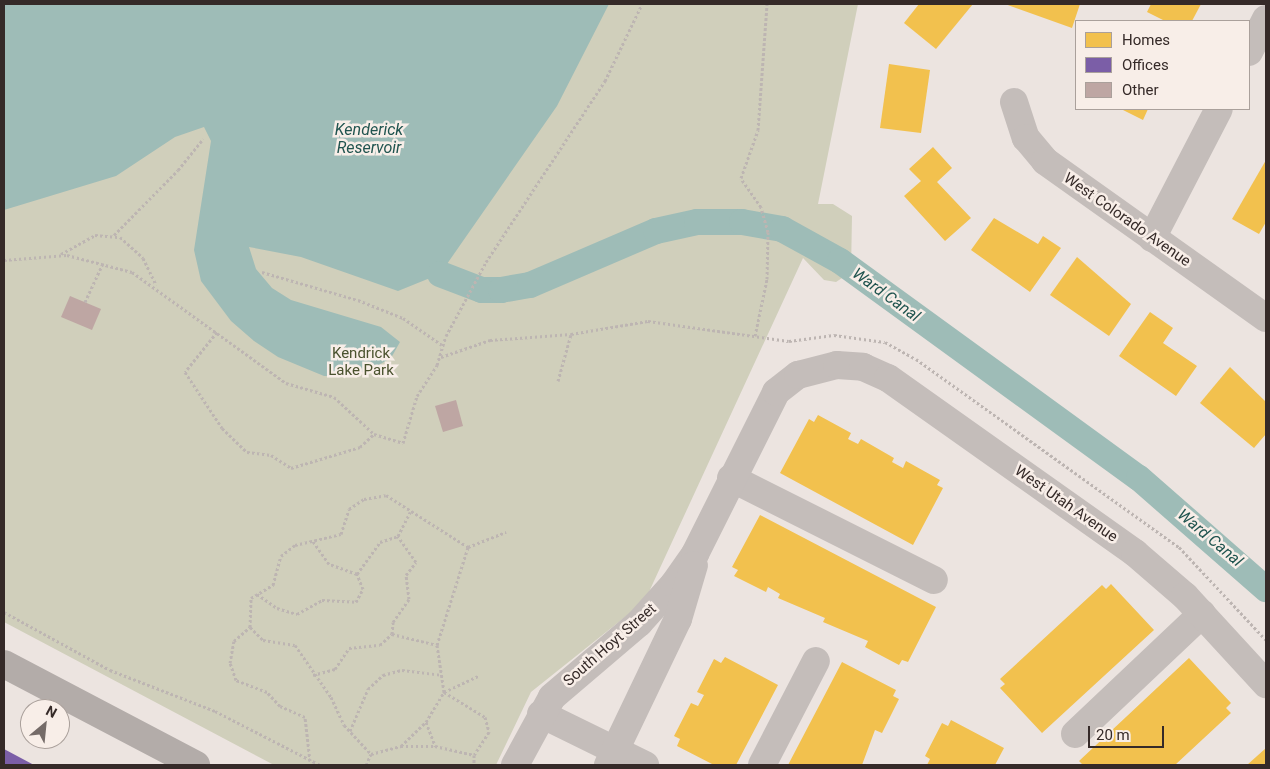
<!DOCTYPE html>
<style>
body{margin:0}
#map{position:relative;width:1270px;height:769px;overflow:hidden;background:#ece4e0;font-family:Roboto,sans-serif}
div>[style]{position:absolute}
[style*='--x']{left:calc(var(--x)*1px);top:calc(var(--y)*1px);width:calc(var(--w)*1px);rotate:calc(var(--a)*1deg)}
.green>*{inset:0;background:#d0cfbb}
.water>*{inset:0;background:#9ebcb7}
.homes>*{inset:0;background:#f2c14e}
.offices>*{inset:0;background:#7b5ea7}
.canal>*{height:26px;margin:-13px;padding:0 13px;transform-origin:13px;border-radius:13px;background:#9ebcb7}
.building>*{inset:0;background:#bea6a3}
.path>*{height:3px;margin-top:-1.5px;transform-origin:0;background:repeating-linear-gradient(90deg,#bdb5b2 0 2.5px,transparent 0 5px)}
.minor>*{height:28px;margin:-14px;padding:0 14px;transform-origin:14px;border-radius:14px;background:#c4bdba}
.major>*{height:28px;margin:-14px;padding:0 14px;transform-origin:14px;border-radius:14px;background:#b3aca9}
span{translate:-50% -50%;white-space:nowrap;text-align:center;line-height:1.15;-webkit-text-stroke:5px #f8eee8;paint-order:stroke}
.street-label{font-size:15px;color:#352a28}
.park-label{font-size:15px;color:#4a522e}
.water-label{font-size:16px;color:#20544f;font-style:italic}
.frame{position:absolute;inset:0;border:5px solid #352a28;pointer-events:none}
.legend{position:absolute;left:1075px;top:20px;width:175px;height:90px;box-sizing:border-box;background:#f8eee8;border:1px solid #aaa09b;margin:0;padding:6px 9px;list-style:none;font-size:15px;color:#352a28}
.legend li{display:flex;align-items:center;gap:10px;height:25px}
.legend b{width:25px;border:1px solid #aaa09b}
.north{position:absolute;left:20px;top:699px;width:50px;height:50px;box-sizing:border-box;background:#f8eee8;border:1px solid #aaa09b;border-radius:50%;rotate:28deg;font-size:14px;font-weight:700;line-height:20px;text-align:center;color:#352a28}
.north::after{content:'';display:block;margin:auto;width:18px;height:22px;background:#756b68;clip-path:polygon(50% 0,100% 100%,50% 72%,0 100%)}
.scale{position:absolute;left:1088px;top:726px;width:76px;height:22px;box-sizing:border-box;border:2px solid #352a28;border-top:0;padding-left:6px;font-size:15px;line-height:18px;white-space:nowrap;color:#352a28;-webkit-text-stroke:4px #f8eee8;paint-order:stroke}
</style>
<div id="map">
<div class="green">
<i style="clip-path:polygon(4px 4px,858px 4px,818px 204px,833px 204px,852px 216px,851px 272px,836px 282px,824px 280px,803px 258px,648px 594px,635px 609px,531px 692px,496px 765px,274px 765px,4px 622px)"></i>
</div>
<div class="water">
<i style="clip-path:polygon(4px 4px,609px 4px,557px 106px,440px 274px,398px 291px,301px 257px,249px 247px,256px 269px,272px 288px,291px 300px,381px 327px,400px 342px,391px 358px,375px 367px,352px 376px,324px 376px,278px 357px,254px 341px,231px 321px,201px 281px,194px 250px,211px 141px,204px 127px,175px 137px,116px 176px,4px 210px)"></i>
</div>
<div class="homes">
<i style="clip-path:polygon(919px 4px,973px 4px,936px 49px,904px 23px)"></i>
<i style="clip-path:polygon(1005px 4px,1080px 4px,1072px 28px)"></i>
<i style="clip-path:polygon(1151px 4px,1201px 4px,1192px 21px,1165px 21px,1147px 12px)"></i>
<i style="clip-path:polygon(889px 64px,930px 70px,921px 133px,880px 128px)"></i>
<i style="clip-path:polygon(1121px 109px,1148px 109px,1143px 120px)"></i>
<i style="clip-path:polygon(933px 147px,952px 168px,937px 182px,971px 218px,945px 241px,904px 196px,921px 181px,909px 169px)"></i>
<i style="clip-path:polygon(1266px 160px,1266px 222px,1259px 234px,1232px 219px)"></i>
<i style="clip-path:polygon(994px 218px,1038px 244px,1043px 236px,1061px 248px,1030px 292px,971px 250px)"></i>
<i style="clip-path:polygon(1077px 257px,1131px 304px,1109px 336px,1050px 295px)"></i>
<i style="clip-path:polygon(1150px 312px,1173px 328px,1163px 343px,1197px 366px,1176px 396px,1119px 356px)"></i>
<i style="clip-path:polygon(1230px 367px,1266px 402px,1266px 434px,1254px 448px,1200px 403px)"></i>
<i style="clip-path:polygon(818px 415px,851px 433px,848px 439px,858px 444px,861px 439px,894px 458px,892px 462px,903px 468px,906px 461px,940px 480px,937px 485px,943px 488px,913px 545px,780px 473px,809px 419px,814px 422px)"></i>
<i style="clip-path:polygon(760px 515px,936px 607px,908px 662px,902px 660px,899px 665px,865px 647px,868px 641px,823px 622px,825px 618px,778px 598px,780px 594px,768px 587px,766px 592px,734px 576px,738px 570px,732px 567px)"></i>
<i style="clip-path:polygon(1111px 584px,1154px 630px,1042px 733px,1000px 688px,1005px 684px,1000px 679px,1102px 585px,1106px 589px)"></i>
<i style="clip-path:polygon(725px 657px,778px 685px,736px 765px,714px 765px,677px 746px,680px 739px,674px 736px,691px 703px,698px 706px,704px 695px,697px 692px,714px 659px,721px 663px)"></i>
<i style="clip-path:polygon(1189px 658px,1231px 703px,1226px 708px,1231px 713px,1175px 765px,1083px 765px,1079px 761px)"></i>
<i style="clip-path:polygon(842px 662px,896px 690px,893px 696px,899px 699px,882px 733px,875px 730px,862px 765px,788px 765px)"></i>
<i style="clip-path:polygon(951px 720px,1004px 748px,995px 765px,927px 765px,930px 759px,925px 756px,942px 723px,948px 726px)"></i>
<i style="clip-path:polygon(1266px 748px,1266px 765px,1247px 765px)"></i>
</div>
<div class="offices">
<i style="clip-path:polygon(4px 749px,34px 765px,4px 765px)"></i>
</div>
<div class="canal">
<i style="--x:440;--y:274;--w:45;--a:20.9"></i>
<i style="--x:482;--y:290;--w:19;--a:0"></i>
<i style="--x:501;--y:290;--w:29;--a:-10"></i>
<i style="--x:530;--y:285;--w:137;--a:-23.2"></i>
<i style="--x:656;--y:231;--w:42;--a:-12.4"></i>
<i style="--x:697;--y:222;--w:45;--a:0"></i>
<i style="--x:742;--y:222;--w:41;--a:9.9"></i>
<i style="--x:782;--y:229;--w:66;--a:28.9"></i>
<i style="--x:840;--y:261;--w:369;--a:36"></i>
<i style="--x:1139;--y:478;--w:169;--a:41.2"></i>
</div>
<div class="building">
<i style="clip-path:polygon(70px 296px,101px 309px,92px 330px,61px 317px)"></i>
<i style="clip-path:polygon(456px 400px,463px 426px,443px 432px,435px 406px)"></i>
</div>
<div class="path">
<i style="--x:114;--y:235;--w:91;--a:-45.4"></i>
<i style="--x:178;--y:170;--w:40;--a:-51"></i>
<i style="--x:61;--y:254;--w:39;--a:-29"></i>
<i style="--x:95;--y:235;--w:25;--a:5"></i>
<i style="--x:120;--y:237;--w:31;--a:42"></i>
<i style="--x:143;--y:258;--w:30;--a:64"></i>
<i style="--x:4;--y:260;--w:63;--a:-4.5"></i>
<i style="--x:67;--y:255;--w:67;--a:14.7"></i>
<i style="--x:132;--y:272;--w:190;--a:35.8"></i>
<i style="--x:286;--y:383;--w:50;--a:16.3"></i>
<i style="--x:334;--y:397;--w:54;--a:42.8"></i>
<i style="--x:374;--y:434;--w:30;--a:17"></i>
<i style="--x:403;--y:443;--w:49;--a:-73.4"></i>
<i style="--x:417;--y:396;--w:37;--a:-57"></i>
<i style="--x:437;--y:365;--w:30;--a:-73"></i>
<i style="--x:446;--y:336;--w:84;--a:-61.6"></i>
<i style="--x:486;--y:262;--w:217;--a:-56.7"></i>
<i style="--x:605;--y:81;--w:85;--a:-64.3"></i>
<i style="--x:262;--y:272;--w:100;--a:16.3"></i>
<i style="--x:358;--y:300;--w:48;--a:21.8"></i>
<i style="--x:403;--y:318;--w:47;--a:34.7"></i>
<i style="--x:85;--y:302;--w:45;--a:-65.1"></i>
<i style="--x:217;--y:332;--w:51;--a:128.7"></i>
<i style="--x:185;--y:372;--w:67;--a:56.5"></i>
<i style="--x:222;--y:428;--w:35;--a:44"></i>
<i style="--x:247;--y:452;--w:24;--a:7"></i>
<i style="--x:271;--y:455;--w:24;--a:33"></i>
<i style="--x:291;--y:468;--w:72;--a:-16.9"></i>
<i style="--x:360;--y:447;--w:19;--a:-43"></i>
<i style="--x:755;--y:336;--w:58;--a:-78.1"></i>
<i style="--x:767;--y:279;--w:47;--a:-88.8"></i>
<i style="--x:768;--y:232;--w:26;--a:-106"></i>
<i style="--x:761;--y:207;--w:35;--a:-125"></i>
<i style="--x:741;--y:178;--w:51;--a:-70.5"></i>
<i style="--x:758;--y:130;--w:126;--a:-85.9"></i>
<i style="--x:441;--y:357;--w:52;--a:-19.1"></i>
<i style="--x:490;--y:340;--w:81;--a:-4.2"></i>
<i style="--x:571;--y:334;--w:78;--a:-9.6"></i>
<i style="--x:648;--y:321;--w:142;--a:8.1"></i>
<i style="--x:789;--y:341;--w:45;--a:-7.6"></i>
<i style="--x:834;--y:335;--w:51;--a:7.8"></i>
<i style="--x:885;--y:342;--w:35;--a:29"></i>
<i style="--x:916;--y:359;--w:323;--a:35.6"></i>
<i style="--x:1179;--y:547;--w:127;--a:46.9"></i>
<i style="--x:558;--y:381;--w:49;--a:-74.5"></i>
<i style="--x:357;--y:574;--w:39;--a:-54"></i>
<i style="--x:380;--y:542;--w:19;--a:-18"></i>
<i style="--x:398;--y:536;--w:27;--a:-63"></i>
<i style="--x:257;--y:594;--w:24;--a:35"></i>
<i style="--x:277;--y:608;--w:21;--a:17"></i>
<i style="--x:297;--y:614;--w:29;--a:-29"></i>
<i style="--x:322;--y:600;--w:34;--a:3"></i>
<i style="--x:356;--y:602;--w:15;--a:-62"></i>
<i style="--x:363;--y:589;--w:16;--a:-112"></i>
<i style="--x:357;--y:574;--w:30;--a:-160"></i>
<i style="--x:329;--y:564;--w:28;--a:-125"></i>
<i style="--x:4;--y:612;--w:121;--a:28.7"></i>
<i style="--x:110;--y:670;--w:113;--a:21.3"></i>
<i style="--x:215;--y:711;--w:118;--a:27.2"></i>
<i style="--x:250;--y:627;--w:18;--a:45"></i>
<i style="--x:263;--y:640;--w:32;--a:9"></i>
<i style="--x:295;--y:645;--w:63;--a:55.3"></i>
<i style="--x:331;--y:697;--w:31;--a:65"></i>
<i style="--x:344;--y:725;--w:40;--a:47"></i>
<i style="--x:392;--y:634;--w:46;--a:13.7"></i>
<i style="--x:437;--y:645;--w:48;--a:81.5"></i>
<i style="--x:444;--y:692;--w:48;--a:31.4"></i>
<i style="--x:485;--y:717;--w:16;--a:75"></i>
<i style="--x:489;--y:732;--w:27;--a:123"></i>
<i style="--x:474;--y:755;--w:10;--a:90"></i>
<i style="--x:437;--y:645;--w:103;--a:-72.4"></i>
<i style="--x:468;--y:547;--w:41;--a:-21.5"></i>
<i style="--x:313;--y:675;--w:23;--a:-15"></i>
<i style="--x:335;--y:669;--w:25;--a:-56"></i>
<i style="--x:349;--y:648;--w:31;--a:-6"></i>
<i style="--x:380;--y:645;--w:16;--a:-43"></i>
<i style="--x:392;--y:634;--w:12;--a:-85"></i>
<i style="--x:393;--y:622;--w:28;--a:-55"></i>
<i style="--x:409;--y:599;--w:24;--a:-97"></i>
<i style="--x:406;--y:575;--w:16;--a:-52"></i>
<i style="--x:416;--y:562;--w:32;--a:-125"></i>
<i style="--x:426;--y:722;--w:26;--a:69"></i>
<i style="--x:350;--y:731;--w:46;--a:-66.8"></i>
<i style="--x:368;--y:689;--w:21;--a:-43"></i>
<i style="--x:383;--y:675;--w:20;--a:-15"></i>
<i style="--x:402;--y:670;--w:38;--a:7"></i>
<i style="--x:401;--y:746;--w:34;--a:0"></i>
<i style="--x:435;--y:746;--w:40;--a:13"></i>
<i style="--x:371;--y:754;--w:31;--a:-15"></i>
<i style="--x:401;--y:746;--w:35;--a:-44"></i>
<i style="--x:426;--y:722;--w:35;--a:-59"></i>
<i style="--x:444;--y:692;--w:38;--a:-25"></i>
<i style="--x:310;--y:761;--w:44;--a:-96.5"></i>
<i style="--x:305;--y:717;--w:27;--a:-156"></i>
<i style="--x:280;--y:706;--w:19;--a:-133"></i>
<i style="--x:267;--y:692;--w:33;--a:-159"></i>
<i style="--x:236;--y:680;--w:18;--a:-109"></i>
<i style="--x:230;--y:663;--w:22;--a:-80"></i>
<i style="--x:234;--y:641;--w:21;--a:-41"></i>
<i style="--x:250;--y:627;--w:29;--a:-88"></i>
<i style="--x:251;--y:598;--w:26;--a:-31"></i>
<i style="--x:273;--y:585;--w:30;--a:-75"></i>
<i style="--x:281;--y:556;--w:18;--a:-38"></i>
<i style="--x:295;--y:545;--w:47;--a:-13.4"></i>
<i style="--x:341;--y:534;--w:26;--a:-72"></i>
<i style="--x:349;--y:509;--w:18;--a:-34"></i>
<i style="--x:364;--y:499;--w:22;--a:-10"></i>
<i style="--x:386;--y:495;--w:97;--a:32.4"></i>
<i style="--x:366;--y:765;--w:12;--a:-66"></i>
</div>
<div class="minor">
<i style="--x:1249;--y:52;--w:37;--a:-63"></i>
<i style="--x:1014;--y:102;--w:38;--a:72"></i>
<i style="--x:1026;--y:138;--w:30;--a:50"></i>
<i style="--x:1045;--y:161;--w:271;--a:35.4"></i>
<i style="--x:1152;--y:238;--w:145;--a:-62.6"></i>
<i style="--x:731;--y:478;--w:227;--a:26.7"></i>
<i style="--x:541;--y:714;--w:116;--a:26.1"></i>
<i style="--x:1075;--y:734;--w:175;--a:-43.4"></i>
<i style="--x:515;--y:765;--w:77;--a:-61.4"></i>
<i style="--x:552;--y:697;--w:114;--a:-40.4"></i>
<i style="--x:639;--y:623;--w:52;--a:-48.1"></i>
<i style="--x:674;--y:584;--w:37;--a:-55"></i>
<i style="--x:695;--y:554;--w:181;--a:-63.4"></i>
<i style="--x:776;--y:392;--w:28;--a:-38"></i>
<i style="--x:798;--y:375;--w:40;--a:-14.4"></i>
<i style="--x:837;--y:365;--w:26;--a:4"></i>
<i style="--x:863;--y:367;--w:27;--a:24"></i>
<i style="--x:888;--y:378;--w:303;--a:35.3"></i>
<i style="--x:1135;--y:553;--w:66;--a:40.7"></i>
<i style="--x:1185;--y:596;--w:120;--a:47.4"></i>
<i style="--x:608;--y:765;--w:162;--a:-64.4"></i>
<i style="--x:678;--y:619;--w:56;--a:-73.5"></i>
<i style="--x:762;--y:765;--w:117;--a:-62.6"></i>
</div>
<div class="major">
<i style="--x:4;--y:664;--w:217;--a:27.7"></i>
</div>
<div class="street-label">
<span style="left:1127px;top:220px;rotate:35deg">West Colorado Avenue</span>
<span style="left:1066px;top:504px;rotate:35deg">West Utah Avenue</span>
<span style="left:610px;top:645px;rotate:-41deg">South Hoyt Street</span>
</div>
<div class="park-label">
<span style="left:361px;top:362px">Kendrick<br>Lake Park</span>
</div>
<div class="water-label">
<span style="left:369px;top:139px">Kenderick<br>Reservoir</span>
<span style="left:886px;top:295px;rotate:36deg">Ward Canal</span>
<span style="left:1210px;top:538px;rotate:40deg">Ward Canal</span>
</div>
<div class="frame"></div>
<ul class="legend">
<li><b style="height:14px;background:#f2c14e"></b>Homes</li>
<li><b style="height:14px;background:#7b5ea7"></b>Offices</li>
<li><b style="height:14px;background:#bea6a3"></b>Other</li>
</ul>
<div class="north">N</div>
<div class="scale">20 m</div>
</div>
